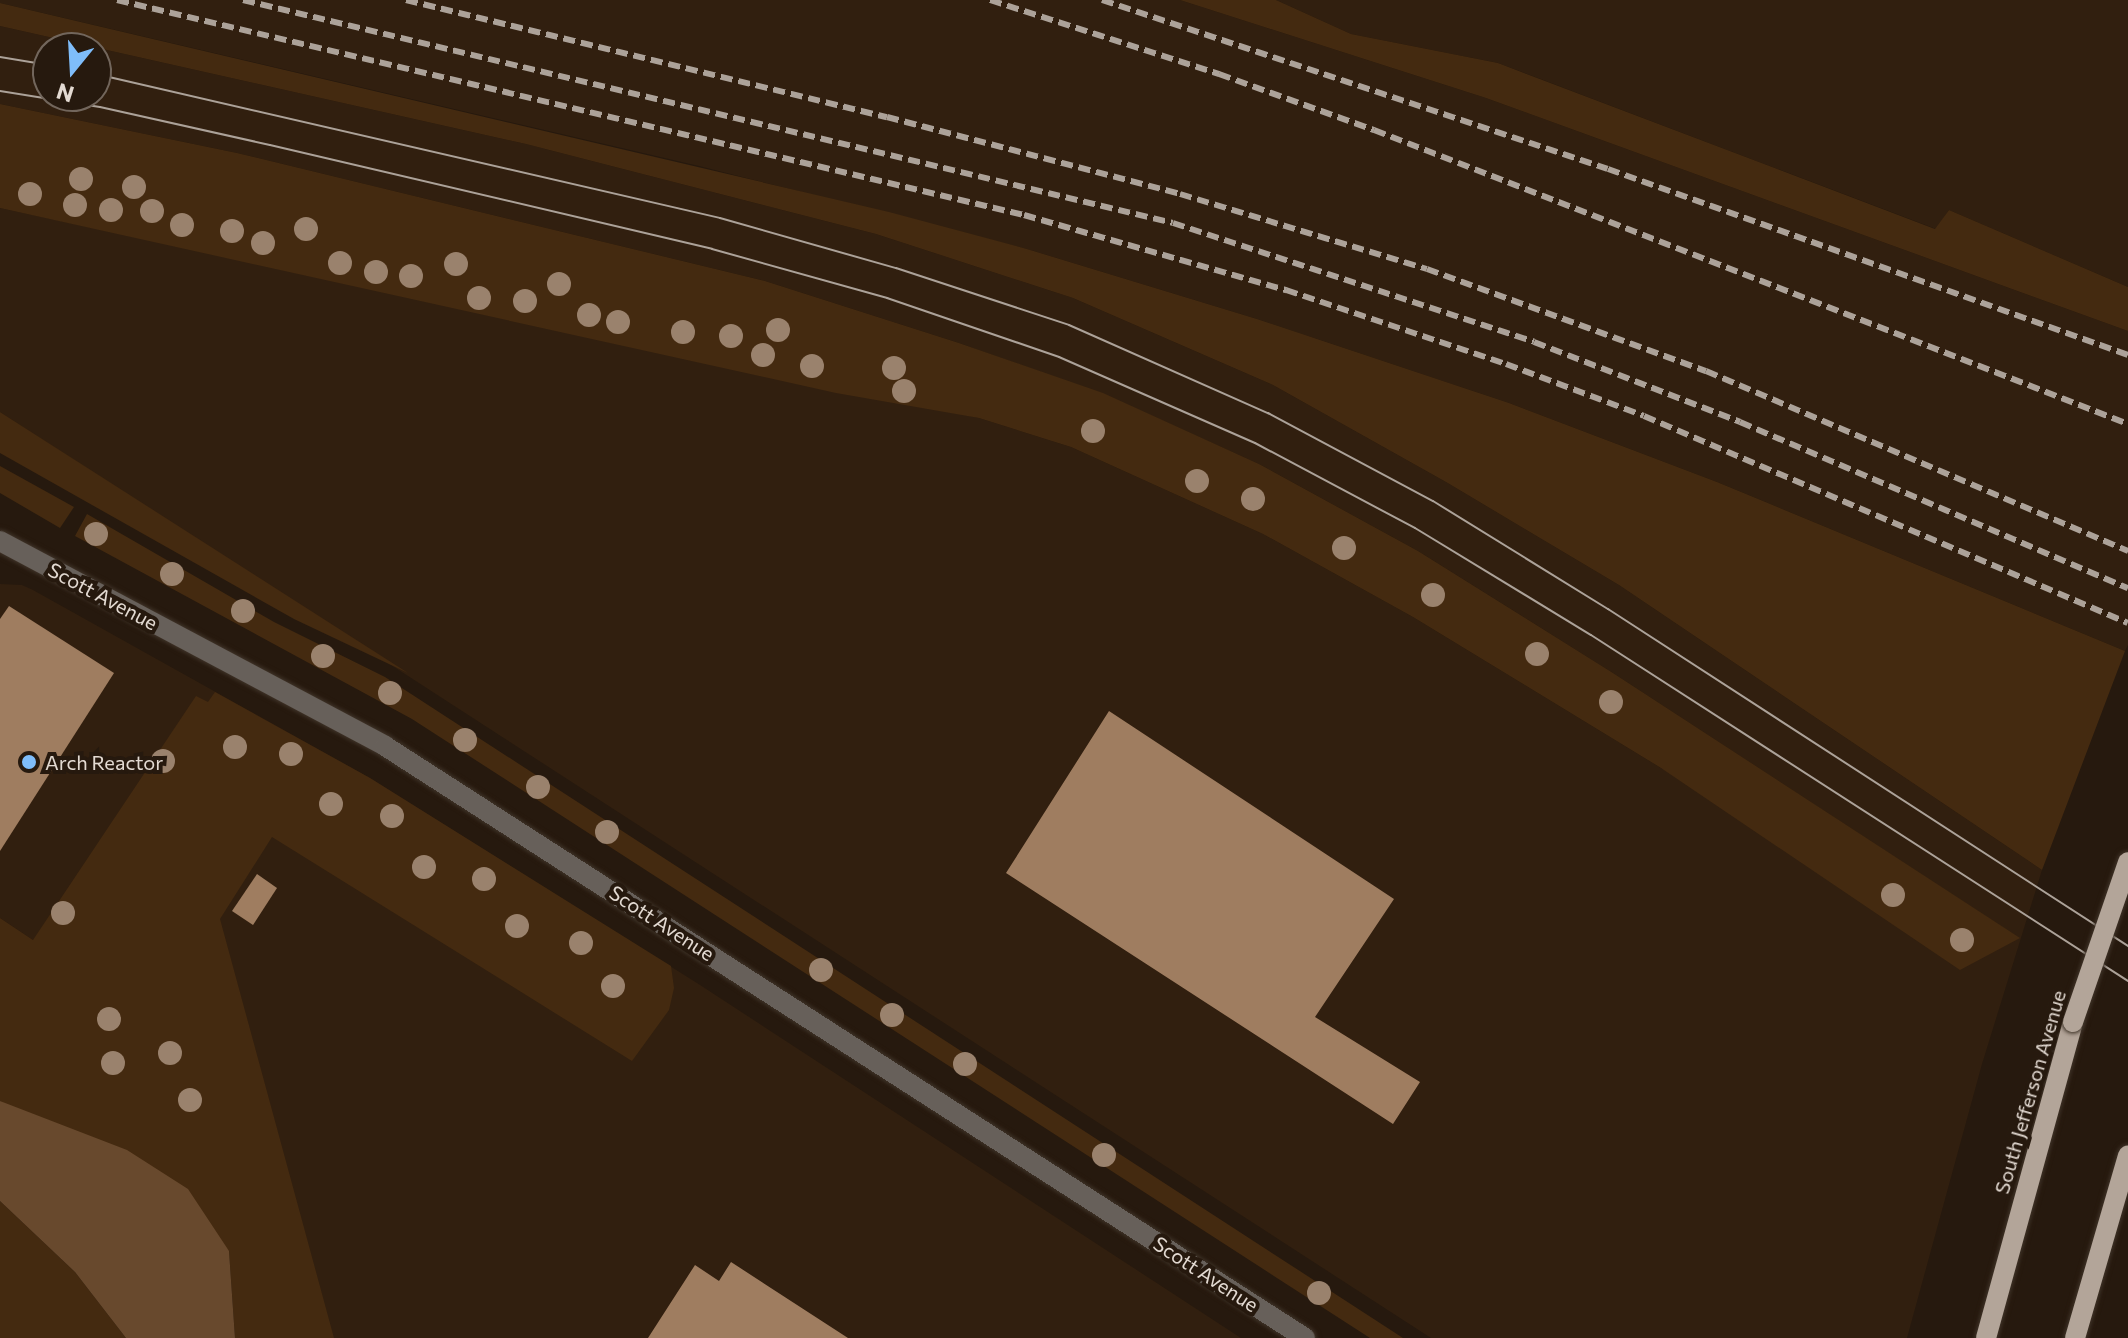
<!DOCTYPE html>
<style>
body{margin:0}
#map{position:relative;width:2128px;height:1338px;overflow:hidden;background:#26190e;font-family:Commissioner,sans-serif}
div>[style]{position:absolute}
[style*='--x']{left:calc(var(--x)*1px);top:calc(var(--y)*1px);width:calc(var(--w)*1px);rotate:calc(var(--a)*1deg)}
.built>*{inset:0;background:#311f0f}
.green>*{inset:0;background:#442a10}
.forest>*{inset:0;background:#68492d}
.building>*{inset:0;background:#9f7d60}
.roads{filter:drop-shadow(0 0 2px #403429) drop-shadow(0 0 2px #403429)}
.minor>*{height:20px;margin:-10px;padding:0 10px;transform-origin:10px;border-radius:10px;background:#67605a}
.primary>*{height:20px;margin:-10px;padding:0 10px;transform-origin:10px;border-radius:10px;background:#b3a599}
.tram>*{height:2px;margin:-1px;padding:0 1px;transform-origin:1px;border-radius:1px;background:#aca299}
.rail>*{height:6px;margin-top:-3px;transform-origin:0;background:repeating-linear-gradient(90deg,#aca299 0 12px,transparent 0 18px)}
.bridges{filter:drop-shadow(0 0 2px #403429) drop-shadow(0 0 2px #403429)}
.primary-bridge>*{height:20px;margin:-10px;padding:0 10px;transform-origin:10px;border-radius:10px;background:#b3a599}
.trees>*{width:24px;height:24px;margin:-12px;border-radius:50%;background:#9a826d}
.dots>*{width:22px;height:22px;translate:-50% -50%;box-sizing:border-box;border:4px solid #26190e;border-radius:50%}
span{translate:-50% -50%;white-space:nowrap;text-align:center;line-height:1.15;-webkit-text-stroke:8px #26190e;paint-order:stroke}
.street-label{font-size:20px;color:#e3dad2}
.poi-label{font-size:20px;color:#e3dad2}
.left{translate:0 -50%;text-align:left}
.north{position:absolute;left:32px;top:32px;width:80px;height:80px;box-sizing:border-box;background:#26190e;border:2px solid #72665c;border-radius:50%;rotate:198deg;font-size:22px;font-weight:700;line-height:32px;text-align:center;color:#e3dad2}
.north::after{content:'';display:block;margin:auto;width:28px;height:36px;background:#7fbdfa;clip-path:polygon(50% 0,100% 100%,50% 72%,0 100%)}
</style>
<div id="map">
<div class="built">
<i style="clip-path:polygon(0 0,1180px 0,1486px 98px,2128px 331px,2128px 645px,2125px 651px,1717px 482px,1509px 403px,1257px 319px,1027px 249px,699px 166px,0 3px)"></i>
<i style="clip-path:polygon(1276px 0,2128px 0,2128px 287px,1949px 210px,1936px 229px,1498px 63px,1351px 34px)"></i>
<i style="clip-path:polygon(evenodd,0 26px,526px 144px,876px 234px,1073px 298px,1273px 385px,1446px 482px,1619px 585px,2042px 870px,1982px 1064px,1907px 1338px,1431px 1338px,0 412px,0 208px,979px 418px,1071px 447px,1263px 534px,1413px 617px,1661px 768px,2019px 938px,1613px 673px,1418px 551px,1259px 464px,1103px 394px,959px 343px,765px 281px,237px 153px,0 104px,0 26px,48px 48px,96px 48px,96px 96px,48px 96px,48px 48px)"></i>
<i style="clip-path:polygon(0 584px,22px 585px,33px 590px,370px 778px,697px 983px,1241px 1338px,300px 1338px,217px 1063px,0 918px)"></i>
</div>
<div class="green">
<i style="clip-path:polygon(1180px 0,1276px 0,1351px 34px,1498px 63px,1935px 229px,1949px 210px,2128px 287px,2128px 331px,1486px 98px)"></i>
<i style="clip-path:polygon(0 3px,889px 212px,1027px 249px,1257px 319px,1509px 403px,1717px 482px,2125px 651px,2042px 870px,1619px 585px,1446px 482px,1273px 385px,1073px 298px,876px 234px,526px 144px,0 26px)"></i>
<i style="clip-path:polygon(0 104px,237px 153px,765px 281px,959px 343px,1103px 393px,1259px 464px,1418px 551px,1613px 673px,2020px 938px,1960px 970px,1661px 768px,1413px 617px,1263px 534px,1071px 447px,979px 418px,836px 393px,0 208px)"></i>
<i style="clip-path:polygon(0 412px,408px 673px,294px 619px,0 453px)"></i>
<i style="clip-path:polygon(0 466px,74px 507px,60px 528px,0 493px)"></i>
<i style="clip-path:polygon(87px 514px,274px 622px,385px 677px,1403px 1338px,1370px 1338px,412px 719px,75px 536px)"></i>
<i style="clip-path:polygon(215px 692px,370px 778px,671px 966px,674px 988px,669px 1010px,632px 1061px,272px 837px,220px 919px,334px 1338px,235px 1338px,229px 1251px,0 1101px,0 918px,33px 940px,196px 696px,208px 702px)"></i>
<i style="clip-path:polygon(0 1201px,75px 1272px,126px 1338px,0 1338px)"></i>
</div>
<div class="forest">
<i style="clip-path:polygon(0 1101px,127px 1150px,188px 1189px,229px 1251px,235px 1338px,126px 1338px,75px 1272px,0 1201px)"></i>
</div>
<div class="building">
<i style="clip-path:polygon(9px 606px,114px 673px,0 851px,0 619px)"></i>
<i style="clip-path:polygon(1109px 711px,1394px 899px,1315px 1017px,1420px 1082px,1393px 1124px,1006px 873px)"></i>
<i style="clip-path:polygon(257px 874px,277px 888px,253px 925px,232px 911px)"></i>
<i style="clip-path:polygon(731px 1262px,848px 1338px,648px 1338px,695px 1265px,719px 1281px)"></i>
</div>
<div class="roads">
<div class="minor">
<i style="--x:0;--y:541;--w:436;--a:28"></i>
<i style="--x:385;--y:746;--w:1094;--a:32.76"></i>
</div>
<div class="primary">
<i style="--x:1986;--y:1338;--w:328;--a:-74.6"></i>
<i style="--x:2075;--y:1338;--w:190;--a:-73.8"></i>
</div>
</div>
<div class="tram">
<i style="--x:0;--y:57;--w:49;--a:9.5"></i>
<i style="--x:96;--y:74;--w:640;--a:12.99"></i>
<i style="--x:720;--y:218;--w:183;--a:15.9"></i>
<i style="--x:896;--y:268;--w:182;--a:18.2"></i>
<i style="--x:1069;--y:325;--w:218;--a:23.9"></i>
<i style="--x:1268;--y:413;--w:187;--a:28.1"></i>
<i style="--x:1433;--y:501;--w:206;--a:31.7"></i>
<i style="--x:1608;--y:609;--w:620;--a:32.95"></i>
<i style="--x:0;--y:91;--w:101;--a:9.1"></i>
<i style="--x:100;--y:107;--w:174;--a:12.6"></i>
<i style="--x:270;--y:145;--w:454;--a:13.2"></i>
<i style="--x:712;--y:249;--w:182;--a:15.6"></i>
<i style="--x:887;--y:298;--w:182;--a:18.9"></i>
<i style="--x:1059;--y:357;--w:214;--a:23.7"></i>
<i style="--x:1255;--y:443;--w:181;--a:28"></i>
<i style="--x:1415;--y:528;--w:206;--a:31.3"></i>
<i style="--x:1591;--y:635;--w:639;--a:32.79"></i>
</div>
<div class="rail">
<i style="--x:117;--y:0;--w:932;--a:13.34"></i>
<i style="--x:1024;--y:215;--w:273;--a:16"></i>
<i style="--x:1286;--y:290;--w:232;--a:18.6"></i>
<i style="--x:1506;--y:364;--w:147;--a:20.6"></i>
<i style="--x:1644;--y:416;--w:526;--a:23.16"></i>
<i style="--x:243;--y:0;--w:956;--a:13.48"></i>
<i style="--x:1173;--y:223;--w:380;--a:18.2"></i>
<i style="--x:1534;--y:342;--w:221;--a:21.2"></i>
<i style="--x:1740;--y:422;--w:422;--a:23.2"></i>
<i style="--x:406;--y:0;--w:495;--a:13.7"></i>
<i style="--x:887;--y:117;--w:303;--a:14.7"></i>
<i style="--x:1180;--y:194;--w:258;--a:16.9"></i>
<i style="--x:1427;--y:269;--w:297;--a:20.1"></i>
<i style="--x:1706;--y:371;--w:459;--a:23.1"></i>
<i style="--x:990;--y:0;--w:241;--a:17.9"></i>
<i style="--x:1219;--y:74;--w:165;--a:19.9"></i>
<i style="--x:1374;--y:130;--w:809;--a:21.3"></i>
<i style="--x:1102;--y:0;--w:533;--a:18.47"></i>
<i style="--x:1608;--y:169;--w:552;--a:19.68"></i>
</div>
<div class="bridges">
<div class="primary-bridge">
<i style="--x:2073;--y:1022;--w:169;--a:-71"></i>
</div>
</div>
<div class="trees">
<i style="left:81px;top:179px"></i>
<i style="left:134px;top:187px"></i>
<i style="left:30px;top:194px"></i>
<i style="left:75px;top:205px"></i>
<i style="left:111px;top:210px"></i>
<i style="left:152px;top:211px"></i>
<i style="left:182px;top:225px"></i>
<i style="left:306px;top:229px"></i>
<i style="left:232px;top:231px"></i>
<i style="left:263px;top:243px"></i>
<i style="left:340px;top:263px"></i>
<i style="left:456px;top:264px"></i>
<i style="left:376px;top:272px"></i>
<i style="left:411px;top:276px"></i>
<i style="left:559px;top:284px"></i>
<i style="left:479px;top:298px"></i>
<i style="left:525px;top:301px"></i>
<i style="left:589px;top:315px"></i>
<i style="left:618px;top:322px"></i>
<i style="left:778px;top:330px"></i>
<i style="left:683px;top:332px"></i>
<i style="left:731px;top:336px"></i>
<i style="left:763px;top:355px"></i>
<i style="left:812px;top:366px"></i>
<i style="left:894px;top:368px"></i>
<i style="left:904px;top:391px"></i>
<i style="left:1093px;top:431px"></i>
<i style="left:1197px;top:481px"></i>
<i style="left:1253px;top:499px"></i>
<i style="left:96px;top:534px"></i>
<i style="left:1344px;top:548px"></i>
<i style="left:172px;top:574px"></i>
<i style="left:1433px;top:595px"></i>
<i style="left:243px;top:611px"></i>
<i style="left:1537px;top:654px"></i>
<i style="left:323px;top:656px"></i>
<i style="left:390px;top:693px"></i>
<i style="left:1611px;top:702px"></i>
<i style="left:465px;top:740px"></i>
<i style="left:235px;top:747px"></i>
<i style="left:291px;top:754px"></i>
<i style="left:163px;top:761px"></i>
<i style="left:538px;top:787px"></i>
<i style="left:331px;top:804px"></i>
<i style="left:392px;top:816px"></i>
<i style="left:607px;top:832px"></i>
<i style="left:424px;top:867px"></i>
<i style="left:484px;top:879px"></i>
<i style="left:1893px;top:895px"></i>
<i style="left:63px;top:913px"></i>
<i style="left:517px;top:926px"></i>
<i style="left:1962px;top:940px"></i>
<i style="left:581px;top:943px"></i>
<i style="left:821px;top:970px"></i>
<i style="left:613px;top:986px"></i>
<i style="left:892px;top:1015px"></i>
<i style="left:109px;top:1019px"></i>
<i style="left:170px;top:1053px"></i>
<i style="left:113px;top:1063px"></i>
<i style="left:965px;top:1064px"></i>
<i style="left:190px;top:1100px"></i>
<i style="left:1104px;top:1155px"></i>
<i style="left:1319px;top:1293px"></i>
</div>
<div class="dots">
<i style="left:29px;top:762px;background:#7fbdfa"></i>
</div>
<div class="street-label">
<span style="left:103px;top:596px;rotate:28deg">Scott Avenue</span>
<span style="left:662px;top:923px;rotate:33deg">Scott Avenue</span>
<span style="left:2030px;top:1092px;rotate:-74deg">South Jefferson Avenue</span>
<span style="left:1206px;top:1274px;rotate:33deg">Scott Avenue</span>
</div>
<div class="poi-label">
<span class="left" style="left:45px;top:762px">Arch Reactor</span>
</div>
<div class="north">N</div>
</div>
